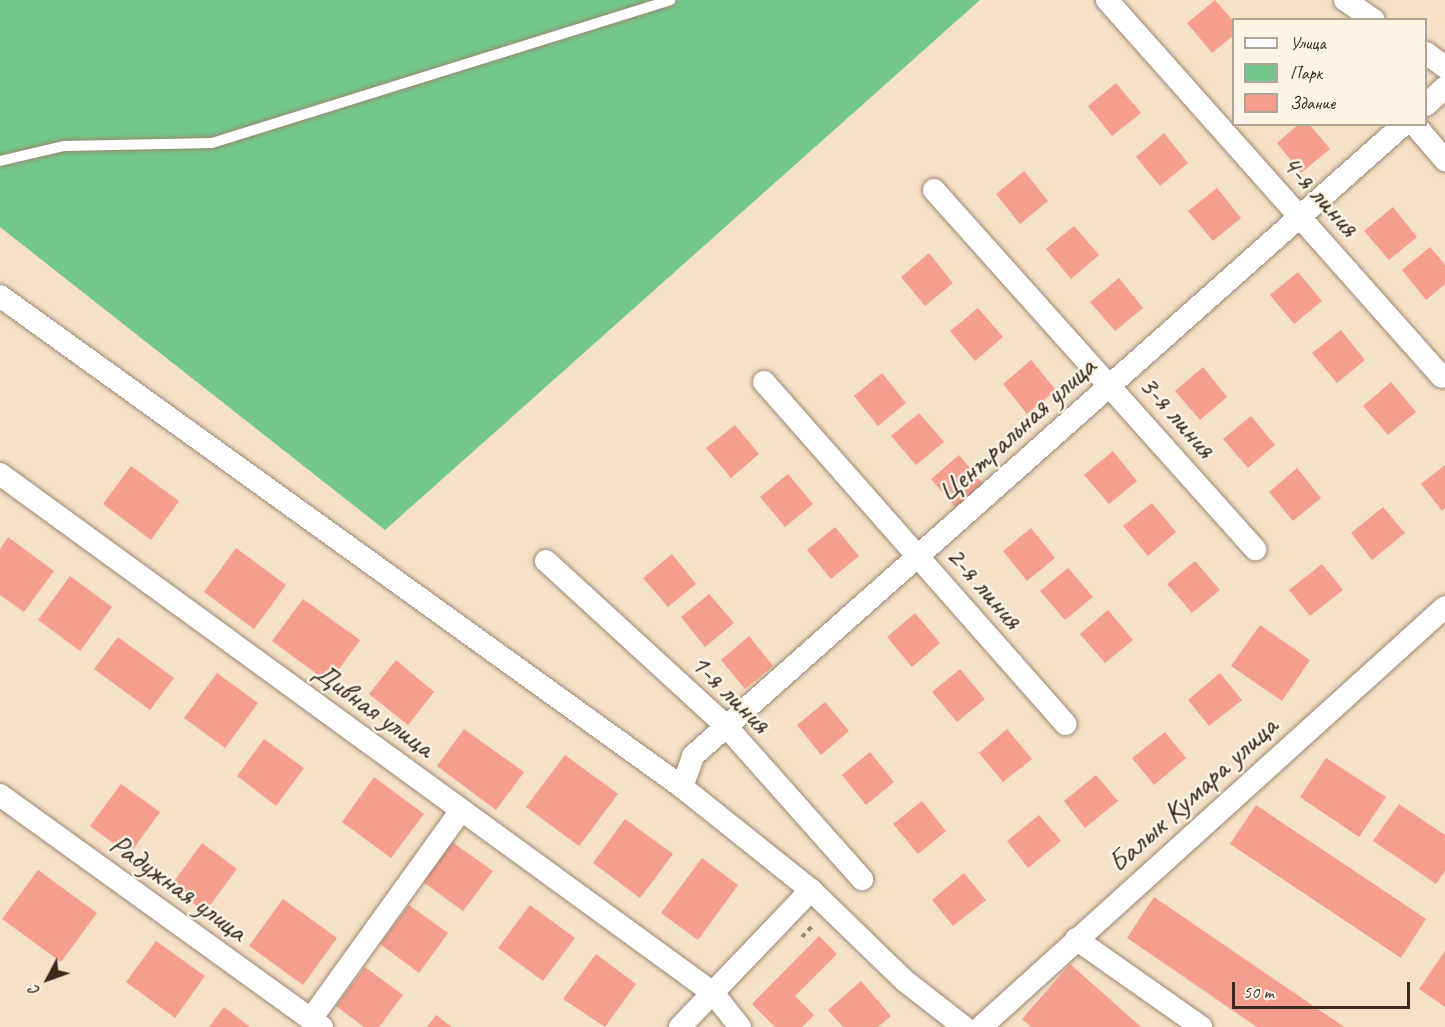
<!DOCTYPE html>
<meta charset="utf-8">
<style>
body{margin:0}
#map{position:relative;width:1445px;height:1027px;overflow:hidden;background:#f4e1c6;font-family:Caveat,sans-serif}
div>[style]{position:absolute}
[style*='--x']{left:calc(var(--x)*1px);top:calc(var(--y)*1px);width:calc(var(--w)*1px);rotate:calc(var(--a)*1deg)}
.green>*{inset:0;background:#74c78a}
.building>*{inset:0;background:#f69e8e}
.path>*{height:4px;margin-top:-2px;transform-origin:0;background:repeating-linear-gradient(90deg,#988672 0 4.5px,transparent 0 9px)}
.roads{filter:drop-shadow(0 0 2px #988672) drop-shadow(0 0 2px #988672)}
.service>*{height:10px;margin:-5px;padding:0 5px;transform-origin:5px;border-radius:5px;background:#fff}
.minor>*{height:22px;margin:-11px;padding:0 11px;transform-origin:11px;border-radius:11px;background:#fff}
span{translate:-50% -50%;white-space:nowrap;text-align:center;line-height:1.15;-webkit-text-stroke:5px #fcf5e5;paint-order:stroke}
.street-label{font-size:30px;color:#3b2a1e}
.legend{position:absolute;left:1232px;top:18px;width:195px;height:108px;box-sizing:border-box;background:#fcf5e5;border:2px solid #afa495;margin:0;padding:8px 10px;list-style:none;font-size:18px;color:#3b2a1e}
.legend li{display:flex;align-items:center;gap:12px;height:30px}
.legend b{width:30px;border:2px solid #afa495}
.north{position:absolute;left:18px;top:949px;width:60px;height:60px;-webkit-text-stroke:4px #fcf5e5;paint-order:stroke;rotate:229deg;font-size:16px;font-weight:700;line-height:24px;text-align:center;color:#3b2a1e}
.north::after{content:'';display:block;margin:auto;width:21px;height:27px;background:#3b2a1e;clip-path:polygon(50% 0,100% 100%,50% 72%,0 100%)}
.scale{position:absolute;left:1232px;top:982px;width:178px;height:27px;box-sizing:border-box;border:3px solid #3b2a1e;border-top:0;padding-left:8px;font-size:18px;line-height:21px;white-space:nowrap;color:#3b2a1e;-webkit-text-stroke:4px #fcf5e5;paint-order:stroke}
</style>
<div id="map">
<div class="green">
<i style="clip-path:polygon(0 0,980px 0,385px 530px,0 227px)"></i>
</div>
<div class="building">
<i style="clip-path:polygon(1215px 0,1234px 22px,1234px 35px,1212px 53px,1187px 23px)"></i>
<i style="clip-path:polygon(1116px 83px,1141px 113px,1112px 136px,1088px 106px)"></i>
<i style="clip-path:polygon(1299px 124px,1309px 124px,1330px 149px,1301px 173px,1277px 143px)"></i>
<i style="clip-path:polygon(1164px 133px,1188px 163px,1160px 186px,1136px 157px)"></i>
<i style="clip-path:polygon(1024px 171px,1048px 201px,1020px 224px,996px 194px)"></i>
<i style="clip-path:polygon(1217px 188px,1241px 218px,1213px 241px,1188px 211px)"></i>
<i style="clip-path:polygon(1393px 207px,1417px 237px,1389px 260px,1364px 231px)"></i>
<i style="clip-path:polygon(1074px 226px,1099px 255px,1071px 279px,1046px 249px)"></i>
<i style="clip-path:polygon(1430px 247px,1445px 265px,1445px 284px,1426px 300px,1402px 270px)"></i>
<i style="clip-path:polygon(929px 253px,953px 283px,925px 306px,901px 277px)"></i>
<i style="clip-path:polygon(1298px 272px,1322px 301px,1294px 324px,1270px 295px)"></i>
<i style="clip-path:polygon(1119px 278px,1143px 308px,1115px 331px,1090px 302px)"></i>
<i style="clip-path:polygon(978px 308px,1003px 337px,975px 361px,950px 331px)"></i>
<i style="clip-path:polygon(1341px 330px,1365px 360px,1337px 383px,1312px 353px)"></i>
<i style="clip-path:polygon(1031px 360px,1056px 390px,1027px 414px,1003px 384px)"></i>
<i style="clip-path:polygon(1203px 367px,1227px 397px,1200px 420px,1175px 391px)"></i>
<i style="clip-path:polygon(882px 373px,906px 403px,878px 426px,854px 396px)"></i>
<i style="clip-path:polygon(1391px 382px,1416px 412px,1388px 435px,1363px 406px)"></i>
<i style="clip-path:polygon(919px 413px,944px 442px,916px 465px,891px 436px)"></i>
<i style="clip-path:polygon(1251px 416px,1275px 445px,1248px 468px,1223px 439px)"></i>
<i style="clip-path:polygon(735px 425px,759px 454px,731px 478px,706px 448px)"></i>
<i style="clip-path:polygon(1113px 451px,1137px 481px,1109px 504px,1084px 475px)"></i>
<i style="clip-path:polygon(959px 455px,984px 485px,956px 508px,931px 479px)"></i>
<i style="clip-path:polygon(1445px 465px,1445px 508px,1442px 511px,1421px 484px)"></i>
<i style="clip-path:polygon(131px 466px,179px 501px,151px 540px,103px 504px)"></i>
<i style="clip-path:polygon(1297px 468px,1321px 498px,1293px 521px,1269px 492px)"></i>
<i style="clip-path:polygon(788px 474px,813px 504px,785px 527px,760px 497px)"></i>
<i style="clip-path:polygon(1152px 503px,1176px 532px,1148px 556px,1123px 526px)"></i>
<i style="clip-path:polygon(1383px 507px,1405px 533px,1372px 560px,1351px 533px)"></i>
<i style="clip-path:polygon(835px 527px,859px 556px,831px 579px,807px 550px)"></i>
<i style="clip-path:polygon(1031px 528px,1055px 558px,1027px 581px,1003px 551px)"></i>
<i style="clip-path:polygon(8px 537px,54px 571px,24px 612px,0 595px,0 549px)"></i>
<i style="clip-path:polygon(236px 548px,286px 585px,254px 629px,204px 592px)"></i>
<i style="clip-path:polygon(672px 554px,696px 584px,668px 607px,643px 578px)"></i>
<i style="clip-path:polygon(1195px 561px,1220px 590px,1192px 613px,1167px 584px)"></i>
<i style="clip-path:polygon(1322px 564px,1343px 590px,1310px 616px,1289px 590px)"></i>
<i style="clip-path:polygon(1068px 568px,1093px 597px,1065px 620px,1040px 591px)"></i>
<i style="clip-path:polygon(70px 576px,112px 607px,80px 651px,38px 620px)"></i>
<i style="clip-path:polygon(709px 594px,734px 623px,705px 647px,681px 617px)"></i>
<i style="clip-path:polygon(303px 599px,360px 640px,329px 683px,272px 641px)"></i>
<i style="clip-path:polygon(1108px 610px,1133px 640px,1105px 663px,1080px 634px)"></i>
<i style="clip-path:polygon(915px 613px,940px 643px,912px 667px,887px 637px)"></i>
<i style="clip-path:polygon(1260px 625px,1310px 660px,1282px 701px,1231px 666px)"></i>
<i style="clip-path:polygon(749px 636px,773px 666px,745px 689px,721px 660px)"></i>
<i style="clip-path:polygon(118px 637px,174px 678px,150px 710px,94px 669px)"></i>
<i style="clip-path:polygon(396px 660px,434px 692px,408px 725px,369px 694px)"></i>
<i style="clip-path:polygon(960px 669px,985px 699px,957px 722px,932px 692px)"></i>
<i style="clip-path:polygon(217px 673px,258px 703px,225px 748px,184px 718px)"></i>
<i style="clip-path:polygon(1220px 673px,1242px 700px,1209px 726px,1188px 700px)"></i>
<i style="clip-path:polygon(825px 702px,849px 731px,821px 755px,797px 725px)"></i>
<i style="clip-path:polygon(464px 729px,524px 772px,496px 810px,437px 766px)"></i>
<i style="clip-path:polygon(1007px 729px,1032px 759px,1003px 782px,979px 753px)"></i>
<i style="clip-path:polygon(1165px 732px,1186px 758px,1154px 785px,1132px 758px)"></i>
<i style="clip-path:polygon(264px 739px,304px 768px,276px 806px,237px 776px)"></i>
<i style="clip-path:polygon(870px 752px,894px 782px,866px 805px,842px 775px)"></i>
<i style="clip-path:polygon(565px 755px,618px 794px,579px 846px,526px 807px)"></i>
<i style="clip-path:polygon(1326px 758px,1386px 797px,1359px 837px,1300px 797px)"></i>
<i style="clip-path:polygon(1096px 775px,1118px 801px,1085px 828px,1064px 801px)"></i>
<i style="clip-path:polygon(374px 777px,424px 814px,391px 858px,342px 822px)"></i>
<i style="clip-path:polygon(121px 784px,160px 812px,129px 855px,90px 826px)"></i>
<i style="clip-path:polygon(922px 801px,946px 831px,918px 854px,893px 824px)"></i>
<i style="clip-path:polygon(1399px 804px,1445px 835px,1445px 871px,1436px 884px,1373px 841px)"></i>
<i style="clip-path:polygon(1256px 805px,1426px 919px,1401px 958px,1230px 844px)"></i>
<i style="clip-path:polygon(1039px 815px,1061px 841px,1028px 868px,1007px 841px)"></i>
<i style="clip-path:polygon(625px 819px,673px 854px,640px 898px,593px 863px)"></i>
<i style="clip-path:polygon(452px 842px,493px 871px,463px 911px,423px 882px)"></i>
<i style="clip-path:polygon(202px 843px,237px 869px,205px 912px,170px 887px)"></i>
<i style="clip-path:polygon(702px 858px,738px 885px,698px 940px,661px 913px)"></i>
<i style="clip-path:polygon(38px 870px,97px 913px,61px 962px,2px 919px)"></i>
<i style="clip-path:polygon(964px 873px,986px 900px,953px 926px,932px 900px)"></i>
<i style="clip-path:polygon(1154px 897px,1344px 1027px,1257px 1027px,1127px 938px)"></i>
<i style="clip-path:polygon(283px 899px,337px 938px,303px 985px,249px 946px)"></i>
<i style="clip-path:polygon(409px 905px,448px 933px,419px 973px,380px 944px)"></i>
<i style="clip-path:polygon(530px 905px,575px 938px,543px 981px,498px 948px)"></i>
<i style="clip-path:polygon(819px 936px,837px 954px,795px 996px,814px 1015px,802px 1027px,775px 1027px,752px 1004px)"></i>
<i style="clip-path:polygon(156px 941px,205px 976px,175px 1018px,126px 982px)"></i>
<i style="clip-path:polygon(1445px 951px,1445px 1007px,1419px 989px)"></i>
<i style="clip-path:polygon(596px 954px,636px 984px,605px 1027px,563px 999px)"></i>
<i style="clip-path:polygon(1070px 964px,1141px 1027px,1031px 1027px,1022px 1019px)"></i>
<i style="clip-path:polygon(365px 967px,403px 995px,379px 1027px,364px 1027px,336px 1006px)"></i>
<i style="clip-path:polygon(861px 981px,891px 1016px,878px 1027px,843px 1027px,828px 1010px)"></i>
<i style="clip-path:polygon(224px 1007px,250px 1027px,209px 1027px)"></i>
<i style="clip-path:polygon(436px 1015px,452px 1027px,427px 1027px)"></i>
</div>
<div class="path">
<i style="--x:802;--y:937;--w:18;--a:-47"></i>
</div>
<div class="roads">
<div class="service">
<i style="--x:0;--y:161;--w:66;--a:-13.2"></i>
<i style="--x:64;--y:146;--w:148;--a:-1.2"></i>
<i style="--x:212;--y:143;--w:480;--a:-17.3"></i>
</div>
<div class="minor">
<i style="--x:1107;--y:0;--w:504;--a:48.38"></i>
<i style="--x:1345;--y:0;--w:35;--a:35"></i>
<i style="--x:1426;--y:53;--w:24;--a:36"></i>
<i style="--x:1426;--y:105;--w:26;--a:-43"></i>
<i style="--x:1414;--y:124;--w:48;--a:49.3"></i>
<i style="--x:934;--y:190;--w:482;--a:48.2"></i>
<i style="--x:0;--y:296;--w:840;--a:35.75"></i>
<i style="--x:682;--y:787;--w:165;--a:38.6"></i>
<i style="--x:811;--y:890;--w:131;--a:44.1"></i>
<i style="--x:905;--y:981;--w:75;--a:37.9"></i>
<i style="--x:764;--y:382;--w:456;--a:48.6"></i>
<i style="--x:0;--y:474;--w:882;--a:36.05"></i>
<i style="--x:713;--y:993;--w:43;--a:51.5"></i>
<i style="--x:546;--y:561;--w:244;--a:42.5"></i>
<i style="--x:726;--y:726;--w:205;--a:48.4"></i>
<i style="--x:682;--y:787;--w:33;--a:-70"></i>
<i style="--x:693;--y:756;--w:951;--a:-41.63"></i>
<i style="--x:0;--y:795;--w:397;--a:35.8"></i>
<i style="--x:1076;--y:939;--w:153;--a:35.1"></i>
<i style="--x:311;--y:1019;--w:257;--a:-54.3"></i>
<i style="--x:680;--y:1027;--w:190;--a:-46.3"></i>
<i style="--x:981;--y:1027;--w:626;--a:-42.15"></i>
</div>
</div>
<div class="street-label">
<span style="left:1321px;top:195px;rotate:48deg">4-я линия</span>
<span style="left:1178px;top:416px;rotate:49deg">3-я линия</span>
<span style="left:1016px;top:429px;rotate:-42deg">Центральная улица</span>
<span style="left:985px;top:587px;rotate:49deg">2-я линия</span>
<span style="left:731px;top:693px;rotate:45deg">1-я линия</span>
<span style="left:374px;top:709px;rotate:36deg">Дивная улица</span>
<span style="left:1192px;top:794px;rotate:-42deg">Балык Кумара улица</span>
<span style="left:179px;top:887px;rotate:36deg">Радужная улица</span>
</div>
<ul class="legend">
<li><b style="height:8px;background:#fff"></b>Улица</li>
<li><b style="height:16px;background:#74c78a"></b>Парк</li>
<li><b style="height:16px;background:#f69e8e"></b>Здание</li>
</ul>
<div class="north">С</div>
<div class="scale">50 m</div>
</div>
